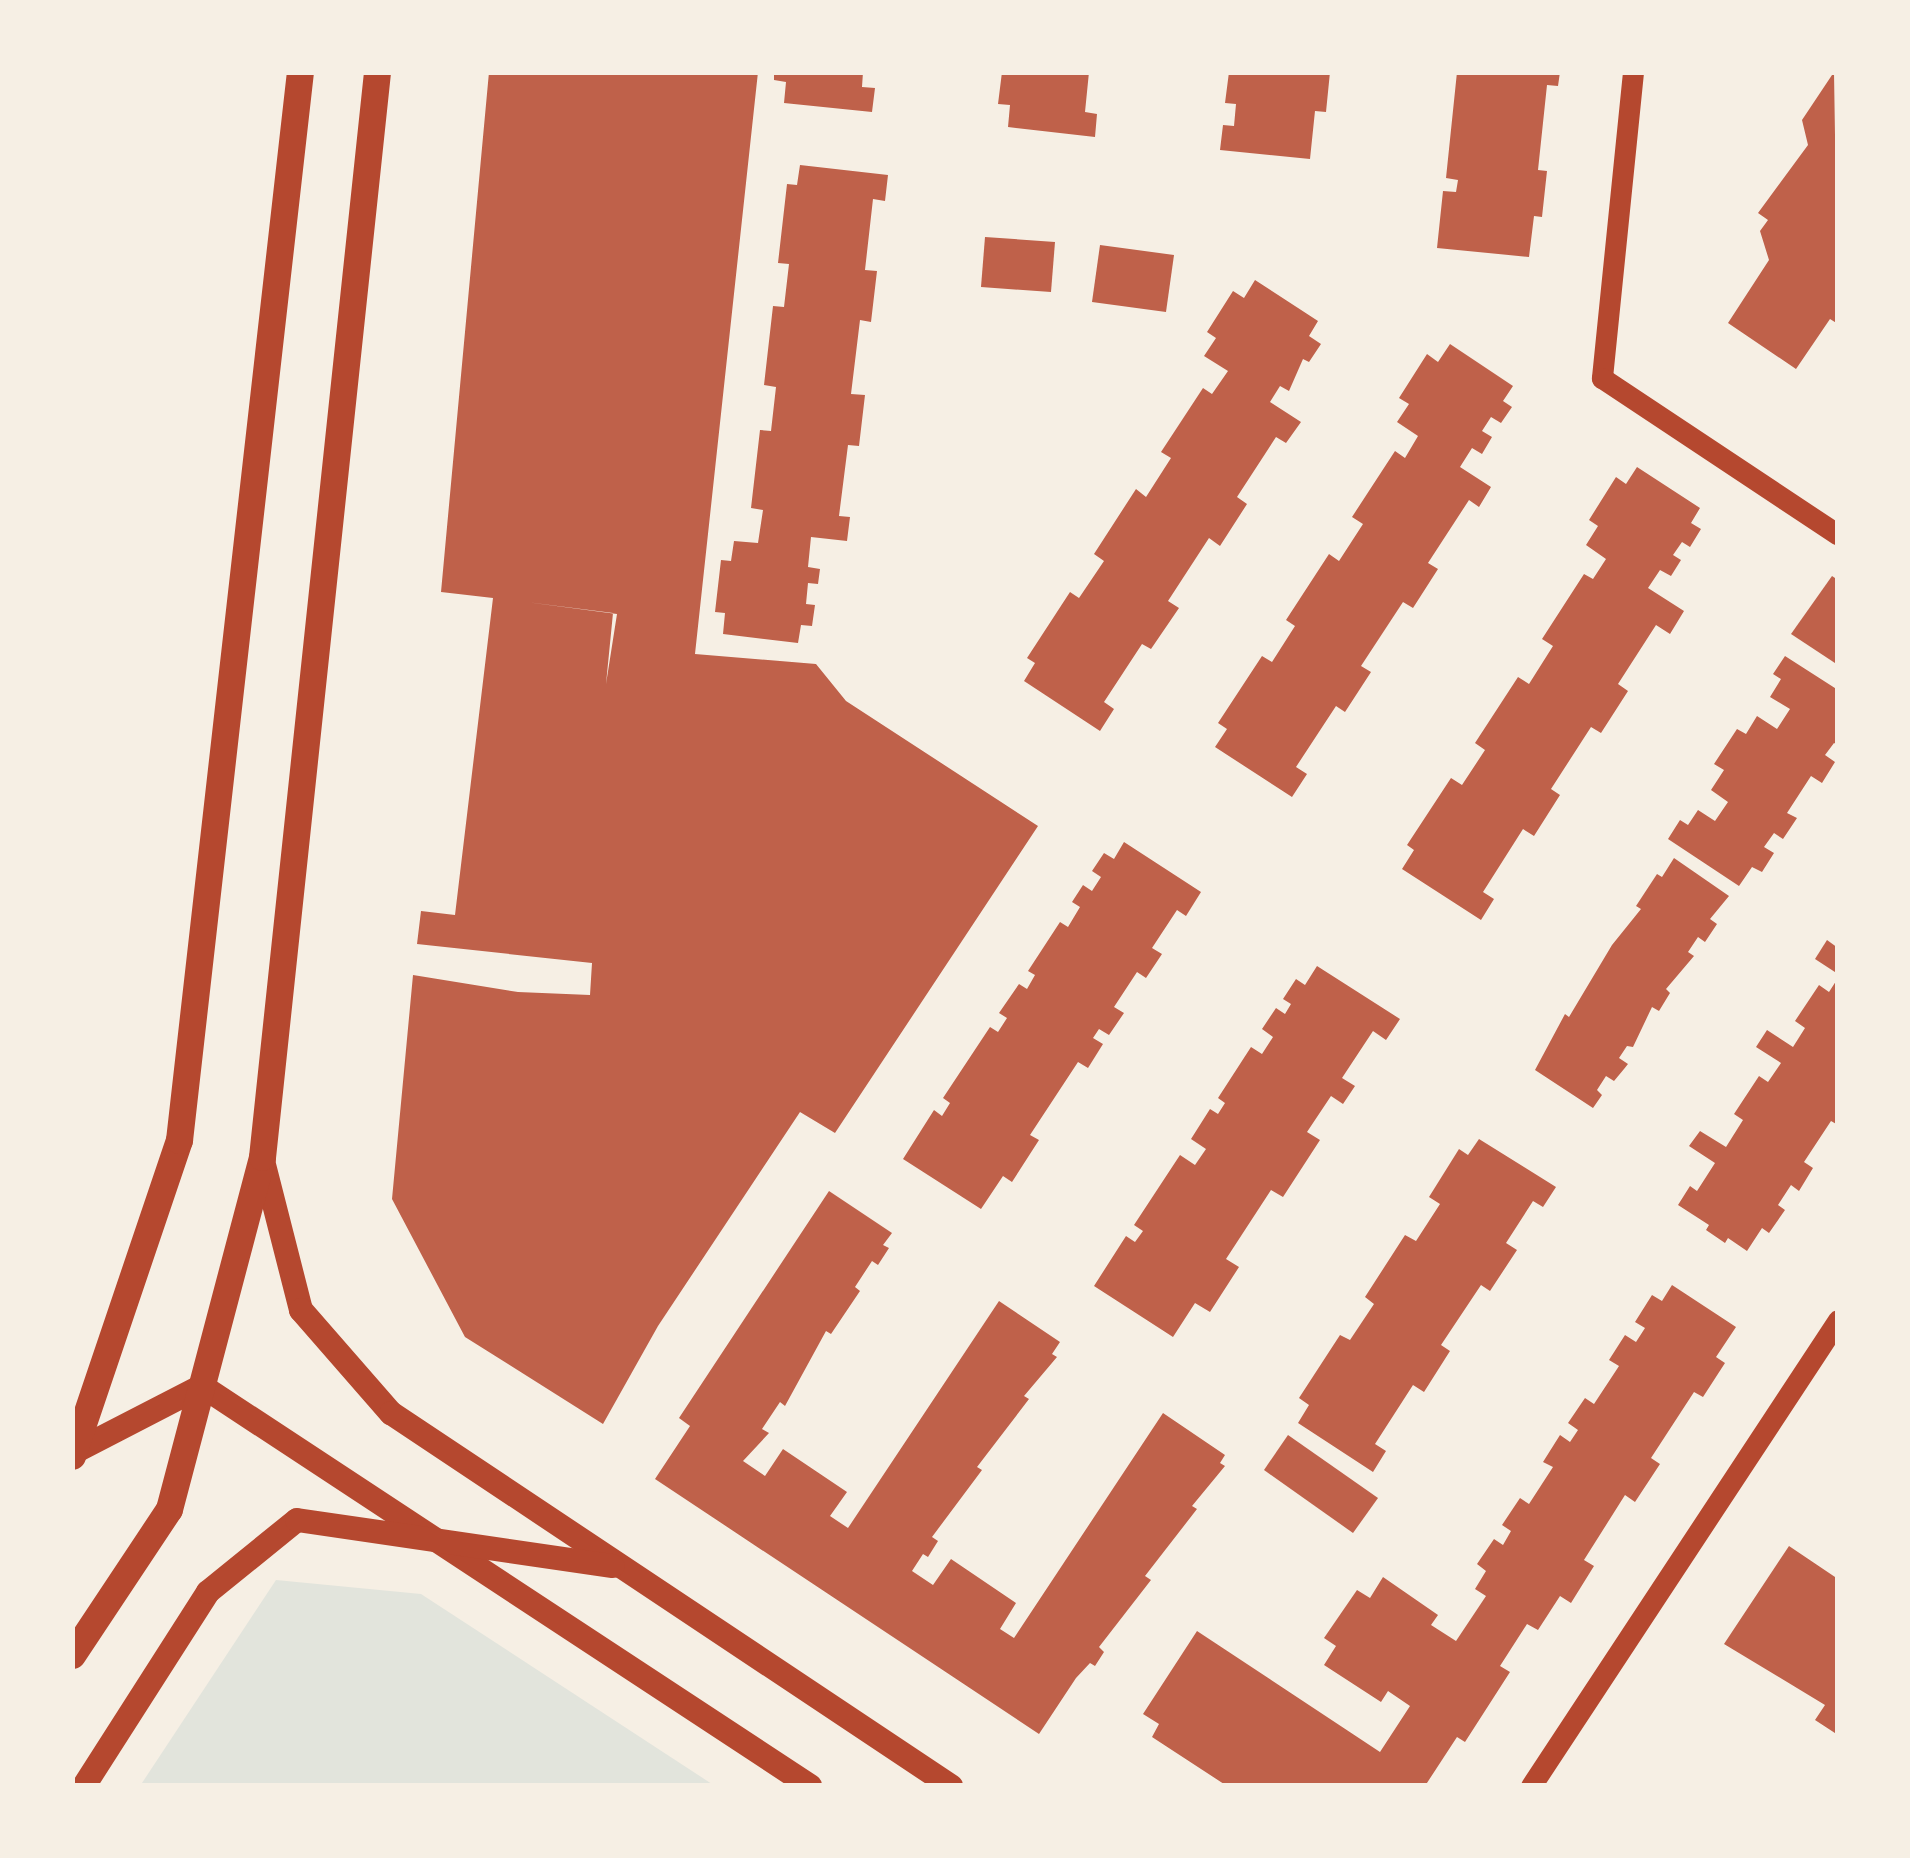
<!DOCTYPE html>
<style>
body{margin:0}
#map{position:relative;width:1910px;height:1858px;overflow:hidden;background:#f6efe4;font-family:Rubik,sans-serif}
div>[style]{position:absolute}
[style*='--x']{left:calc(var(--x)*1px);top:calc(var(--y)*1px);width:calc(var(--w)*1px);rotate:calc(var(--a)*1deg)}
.green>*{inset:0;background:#e2e4dc}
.building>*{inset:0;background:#bf614a}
.tertiary>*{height:21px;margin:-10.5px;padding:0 10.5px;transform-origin:10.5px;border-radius:10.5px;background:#b5482f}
.secondary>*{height:24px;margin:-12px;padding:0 12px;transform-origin:12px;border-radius:12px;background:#b5482f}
.primary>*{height:27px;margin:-13.5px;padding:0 13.5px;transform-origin:13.5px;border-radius:13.5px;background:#b5482f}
span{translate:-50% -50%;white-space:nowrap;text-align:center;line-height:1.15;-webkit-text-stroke:12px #f6efe4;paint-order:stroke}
.frame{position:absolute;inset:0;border:75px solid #f6efe4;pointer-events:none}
</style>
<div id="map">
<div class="green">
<i style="clip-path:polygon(276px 1580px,421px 1594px,715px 1786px,140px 1786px)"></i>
</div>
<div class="building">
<i style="clip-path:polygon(evenodd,489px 72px,758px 72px,695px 654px,816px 664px,846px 701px,1038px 826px,835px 1133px,800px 1112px,658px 1326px,603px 1424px,465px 1337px,392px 1199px,413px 975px,518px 992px,590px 995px,592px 963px,417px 944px,421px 911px,455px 915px,493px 598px,441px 592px,489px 72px,526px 602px,617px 614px,606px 684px,613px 613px,526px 602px)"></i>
<i style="clip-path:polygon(774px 72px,863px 72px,862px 87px,875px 88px,872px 112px,784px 103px,786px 82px,774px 80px)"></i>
<i style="clip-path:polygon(1002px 72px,1089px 72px,1085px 112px,1097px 114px,1095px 137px,1008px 127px,1010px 105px,998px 104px)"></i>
<i style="clip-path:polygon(1229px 72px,1330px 72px,1326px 112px,1315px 111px,1310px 159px,1220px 150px,1223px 125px,1234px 126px,1236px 104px,1225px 103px)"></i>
<i style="clip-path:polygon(1457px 72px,1560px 72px,1558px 86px,1547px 85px,1538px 170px,1547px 171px,1542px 217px,1534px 216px,1529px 257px,1437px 248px,1443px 191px,1456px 192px,1458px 180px,1446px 178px)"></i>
<i style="clip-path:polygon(1834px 72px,1838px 324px,1830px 319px,1796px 369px,1728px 323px,1769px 260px,1760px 231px,1768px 220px,1758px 213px,1808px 145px,1802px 120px)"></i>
<i style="clip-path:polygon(800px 165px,888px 175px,885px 201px,873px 199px,865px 270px,877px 271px,871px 322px,860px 320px,851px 394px,865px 395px,859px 446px,848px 445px,839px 516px,850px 517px,847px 541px,811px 537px,808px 567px,820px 569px,818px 584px,808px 583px,806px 604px,815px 605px,812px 626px,801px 625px,798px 643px,723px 634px,725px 613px,715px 612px,721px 560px,731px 561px,734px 541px,758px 543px,763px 510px,751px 508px,760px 430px,771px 431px,776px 387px,764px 385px,773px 306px,784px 307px,789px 264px,778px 263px,787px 184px,797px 185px)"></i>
<i style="clip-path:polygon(985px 237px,1055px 242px,1051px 292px,981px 287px)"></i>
<i style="clip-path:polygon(1100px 245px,1174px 255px,1166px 312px,1092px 302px)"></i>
<i style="clip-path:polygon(1255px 280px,1318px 321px,1309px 336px,1321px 344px,1309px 362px,1303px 359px,1289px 391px,1280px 386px,1270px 402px,1301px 422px,1286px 443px,1276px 437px,1237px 497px,1247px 504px,1220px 546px,1209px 538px,1168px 601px,1179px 608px,1151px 649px,1142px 644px,1104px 702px,1114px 709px,1100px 731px,1024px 681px,1035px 663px,1027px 658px,1070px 592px,1079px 598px,1104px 561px,1094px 554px,1136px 489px,1146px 497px,1171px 458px,1161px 452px,1203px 388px,1212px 394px,1228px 371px,1204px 356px,1216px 338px,1207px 332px,1233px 291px,1244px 298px)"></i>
<i style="clip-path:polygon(1450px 344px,1513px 386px,1503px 401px,1512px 407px,1501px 423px,1491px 417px,1482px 431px,1492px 437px,1482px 454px,1472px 448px,1460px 467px,1491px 487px,1479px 507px,1469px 500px,1428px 563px,1438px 569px,1413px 608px,1403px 602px,1361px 666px,1371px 672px,1345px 712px,1336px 706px,1296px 767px,1307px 774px,1292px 797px,1215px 747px,1227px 729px,1218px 723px,1262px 656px,1272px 662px,1295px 626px,1286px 620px,1329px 554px,1339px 561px,1363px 524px,1352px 517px,1395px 451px,1405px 458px,1418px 436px,1397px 422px,1409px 404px,1399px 398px,1427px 354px,1438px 362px)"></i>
<i style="clip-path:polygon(1637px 467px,1700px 508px,1691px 523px,1701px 529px,1690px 547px,1682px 542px,1673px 555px,1681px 560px,1671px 576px,1660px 570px,1648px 588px,1684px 611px,1670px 634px,1656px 625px,1618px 684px,1628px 691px,1601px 733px,1591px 727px,1551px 789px,1560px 795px,1534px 836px,1523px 829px,1483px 892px,1494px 899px,1481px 920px,1402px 869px,1414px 850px,1407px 845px,1451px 778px,1462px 785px,1485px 750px,1475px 743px,1518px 677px,1529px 684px,1553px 646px,1542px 639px,1584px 574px,1593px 579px,1606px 559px,1586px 545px,1598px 526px,1589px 520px,1616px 477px,1626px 484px)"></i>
<i style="clip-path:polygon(1832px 576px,1838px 580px,1838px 665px,1791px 634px)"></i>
<i style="clip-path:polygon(1785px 656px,1838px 690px,1838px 745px,1834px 743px,1825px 755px,1835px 762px,1822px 783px,1811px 776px,1787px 813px,1797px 818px,1783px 839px,1774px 833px,1764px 847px,1774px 853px,1762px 872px,1752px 867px,1739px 886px,1668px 839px,1680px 820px,1688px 825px,1698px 810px,1715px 821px,1728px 802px,1711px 790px,1724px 770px,1714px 764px,1737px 729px,1746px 734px,1757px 716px,1777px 729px,1790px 709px,1770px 697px,1781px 679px,1773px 674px)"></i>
<i style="clip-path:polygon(1124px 842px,1201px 892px,1186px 916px,1177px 910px,1152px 948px,1162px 954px,1146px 978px,1137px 972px,1114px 1007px,1124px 1013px,1109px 1035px,1099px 1029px,1093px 1038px,1103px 1044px,1088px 1068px,1078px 1062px,1030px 1135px,1039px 1140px,1012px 1182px,1003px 1176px,981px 1209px,903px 1159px,934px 1110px,942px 1116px,950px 1103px,943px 1098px,990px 1027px,998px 1032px,1007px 1018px,999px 1013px,1019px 984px,1027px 989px,1035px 975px,1028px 971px,1060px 922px,1068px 927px,1080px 907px,1072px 902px,1083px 885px,1092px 891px,1101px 877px,1092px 871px,1104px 853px,1114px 859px)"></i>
<i style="clip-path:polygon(1674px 858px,1729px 896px,1710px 919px,1717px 924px,1705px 942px,1698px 937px,1688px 952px,1694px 956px,1666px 989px,1670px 993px,1659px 1011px,1652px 1007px,1633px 1047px,1627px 1046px,1619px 1058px,1628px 1064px,1624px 1069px,1614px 1081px,1606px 1076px,1597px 1090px,1602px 1095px,1593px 1108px,1535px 1070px,1565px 1014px,1569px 1017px,1612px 945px,1641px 909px,1636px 906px,1657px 874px,1662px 877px)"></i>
<i style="clip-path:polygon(1827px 940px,1838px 948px,1838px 974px,1815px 959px)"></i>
<i style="clip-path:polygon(1317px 966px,1400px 1019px,1386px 1040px,1373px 1031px,1342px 1078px,1355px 1086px,1343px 1104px,1331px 1096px,1307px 1132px,1320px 1140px,1283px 1197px,1271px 1190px,1226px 1259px,1239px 1267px,1210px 1312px,1195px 1303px,1173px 1337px,1094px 1286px,1126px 1236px,1135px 1242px,1143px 1231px,1134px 1225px,1180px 1155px,1195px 1165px,1206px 1149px,1191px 1139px,1210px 1109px,1218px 1114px,1225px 1103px,1218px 1098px,1251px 1047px,1262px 1054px,1273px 1037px,1262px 1029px,1276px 1008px,1285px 1014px,1291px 1004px,1283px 999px,1296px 979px,1305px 985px)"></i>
<i style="clip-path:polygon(1838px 978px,1838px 1125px,1831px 1121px,1804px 1162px,1813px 1168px,1799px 1191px,1791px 1185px,1778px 1205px,1785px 1210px,1769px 1233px,1762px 1228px,1747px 1251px,1728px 1238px,1725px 1243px,1706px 1230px,1709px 1225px,1678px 1205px,1690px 1186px,1697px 1191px,1715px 1163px,1689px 1146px,1700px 1131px,1726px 1147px,1743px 1120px,1734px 1114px,1759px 1076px,1768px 1082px,1781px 1063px,1756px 1047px,1767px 1030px,1793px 1047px,1805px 1028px,1795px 1021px,1819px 985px,1829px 992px)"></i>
<i style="clip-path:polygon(1479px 1139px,1556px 1187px,1543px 1207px,1533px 1201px,1506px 1243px,1517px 1250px,1490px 1291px,1481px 1285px,1441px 1345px,1450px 1351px,1424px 1392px,1413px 1385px,1375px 1444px,1386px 1451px,1373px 1472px,1298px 1423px,1309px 1405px,1299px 1398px,1340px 1335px,1350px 1340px,1374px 1304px,1365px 1297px,1405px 1235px,1416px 1241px,1440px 1204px,1429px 1197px,1459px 1149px,1468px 1155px)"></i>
<i style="clip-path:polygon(829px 1191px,892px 1233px,883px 1245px,889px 1248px,878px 1265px,872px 1261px,855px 1287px,860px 1291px,831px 1334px,826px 1331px,785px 1406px,780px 1402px,762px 1429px,769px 1433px,743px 1461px,765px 1476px,783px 1449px,847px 1492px,830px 1516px,848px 1528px,999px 1301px,1060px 1342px,1052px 1354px,1057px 1357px,1024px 1396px,1029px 1399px,977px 1467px,982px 1470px,932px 1537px,938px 1541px,928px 1557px,923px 1554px,912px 1571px,933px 1585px,951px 1559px,1016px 1603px,1000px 1629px,1014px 1638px,1163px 1413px,1225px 1455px,1220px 1463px,1225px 1466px,1192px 1506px,1197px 1509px,1145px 1576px,1151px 1580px,1099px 1647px,1104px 1652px,1095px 1666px,1090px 1663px,1076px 1678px,1039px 1734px,655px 1479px,690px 1426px,679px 1418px)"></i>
<i style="clip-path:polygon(1672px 1285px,1736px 1327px,1716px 1357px,1725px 1363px,1703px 1397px,1694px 1392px,1651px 1458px,1660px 1464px,1635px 1502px,1625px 1495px,1584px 1560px,1594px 1566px,1571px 1603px,1560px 1596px,1538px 1630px,1527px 1624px,1500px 1666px,1510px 1672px,1465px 1742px,1457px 1737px,1425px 1786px,1227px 1786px,1152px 1737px,1159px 1724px,1143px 1714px,1197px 1631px,1380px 1752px,1410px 1706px,1388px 1691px,1381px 1702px,1324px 1665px,1336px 1646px,1324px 1638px,1357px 1590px,1370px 1598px,1383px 1577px,1438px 1615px,1431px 1625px,1456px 1641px,1486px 1596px,1475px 1589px,1486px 1571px,1477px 1564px,1494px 1539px,1503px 1545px,1511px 1531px,1502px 1525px,1520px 1498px,1529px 1504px,1553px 1467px,1543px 1462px,1560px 1435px,1570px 1442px,1578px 1430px,1568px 1423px,1585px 1398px,1594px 1404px,1619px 1366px,1609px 1360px,1625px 1335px,1636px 1342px,1645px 1328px,1635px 1322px,1652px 1295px,1662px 1301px)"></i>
<i style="clip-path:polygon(1288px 1435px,1378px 1498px,1353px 1533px,1264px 1470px)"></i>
<i style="clip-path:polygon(1789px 1546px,1838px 1579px,1838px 1735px,1815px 1720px,1825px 1705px,1724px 1644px)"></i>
</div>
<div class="tertiary">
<i style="--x:1633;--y:72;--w:308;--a:95.8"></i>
<i style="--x:1602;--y:378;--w:283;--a:33.6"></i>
<i style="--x:1531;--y:1786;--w:558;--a:-56.62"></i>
</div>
<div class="secondary">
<i style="--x:262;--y:1157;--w:158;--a:75.7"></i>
<i style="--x:301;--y:1310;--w:137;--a:48.9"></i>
<i style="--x:391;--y:1413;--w:673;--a:33.67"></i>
<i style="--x:76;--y:1451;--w:142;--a:-27.3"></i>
<i style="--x:202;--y:1386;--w:728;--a:33.34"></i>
<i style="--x:84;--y:1786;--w:230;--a:-57.4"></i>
<i style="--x:208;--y:1592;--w:114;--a:-39"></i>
<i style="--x:297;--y:1520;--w:319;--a:8.3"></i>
</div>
<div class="primary">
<i style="--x:72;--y:1456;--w:334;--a:-71.3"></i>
<i style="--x:179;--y:1140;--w:1075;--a:-83.54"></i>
<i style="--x:72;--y:1655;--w:175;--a:-56.4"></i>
<i style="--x:169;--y:1509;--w:364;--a:-75.2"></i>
<i style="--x:262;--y:1157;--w:1091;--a:-83.95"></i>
</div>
<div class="frame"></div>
</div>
